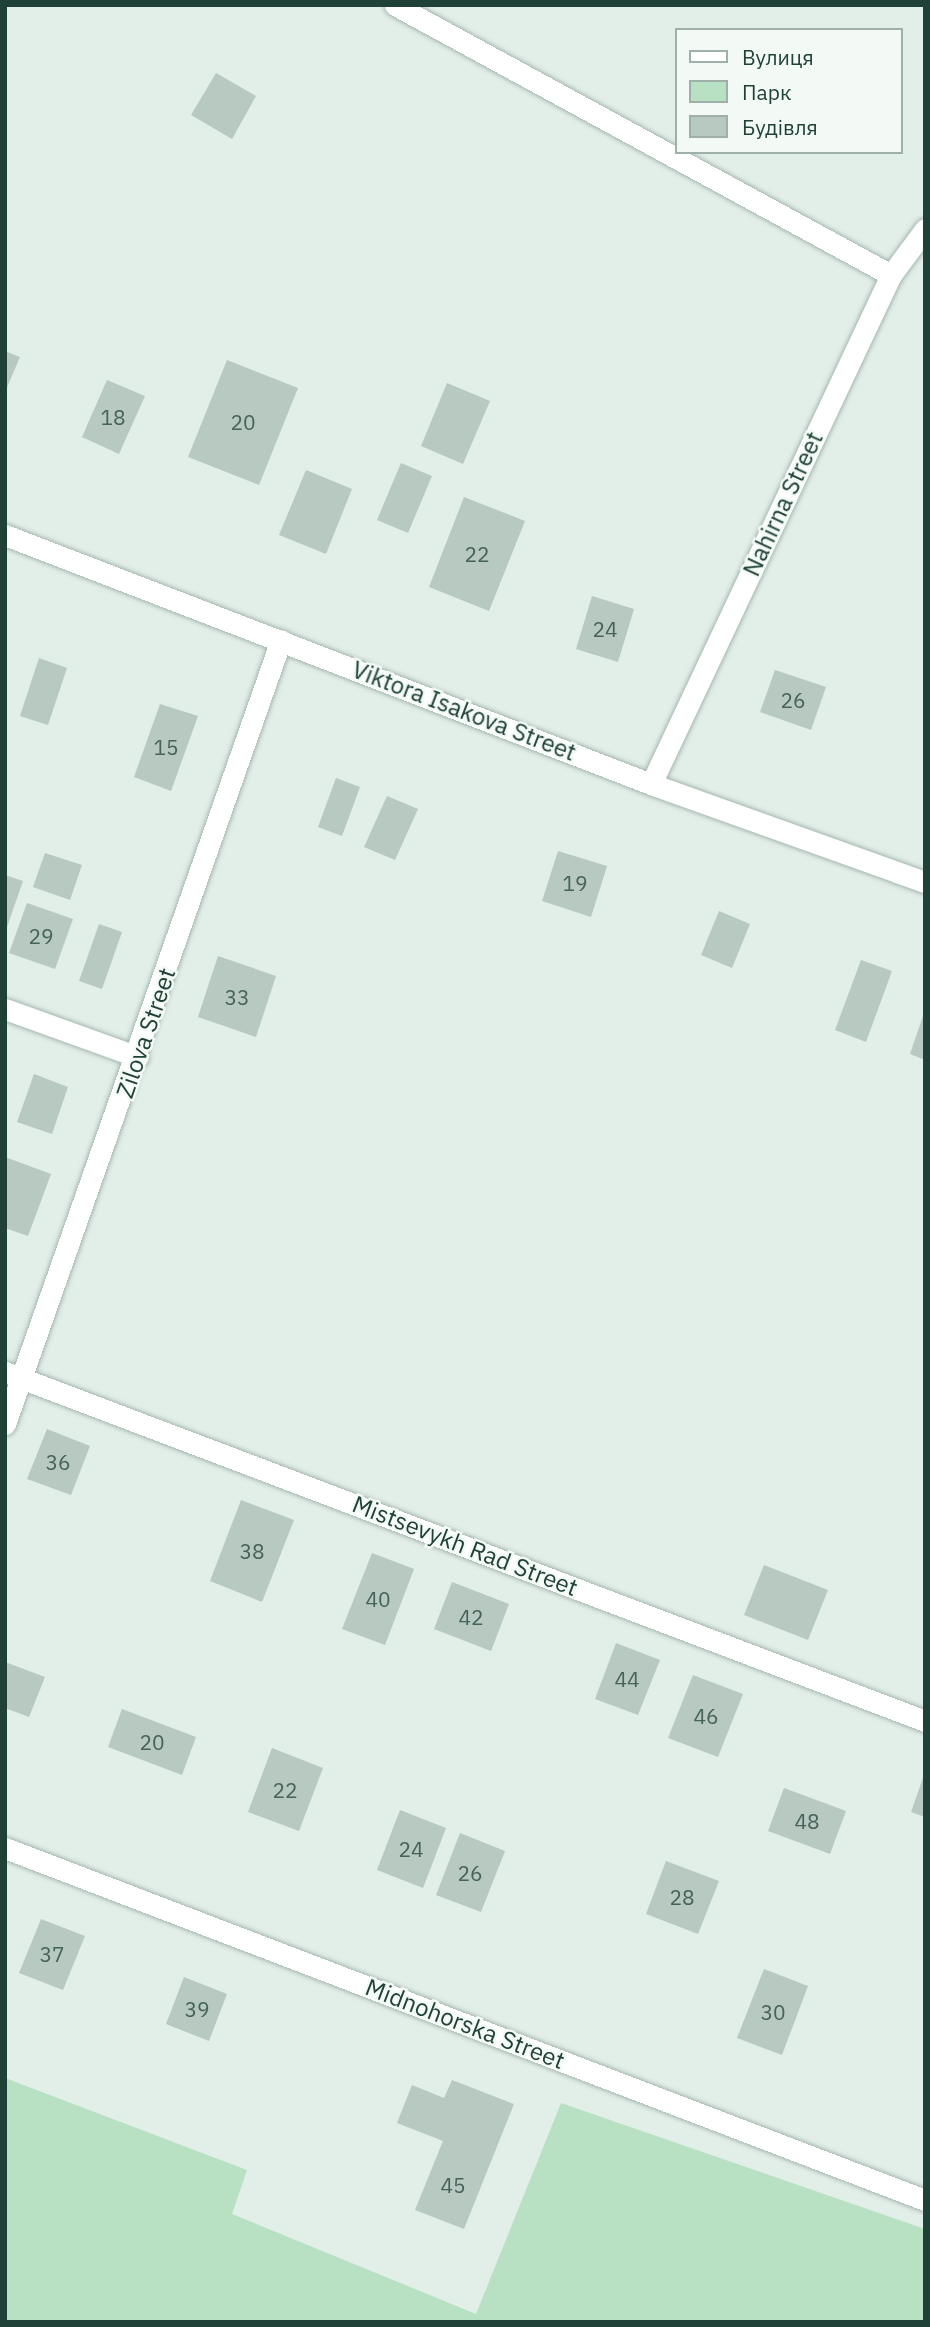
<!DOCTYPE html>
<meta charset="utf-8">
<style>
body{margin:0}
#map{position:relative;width:930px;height:2327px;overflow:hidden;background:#e2eee8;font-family:"IBM Plex Sans",sans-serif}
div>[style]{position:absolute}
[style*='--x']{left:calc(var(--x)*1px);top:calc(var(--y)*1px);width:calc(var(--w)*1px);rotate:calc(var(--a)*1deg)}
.green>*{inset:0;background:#b8e1c3}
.building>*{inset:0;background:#b7c9c1}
.roads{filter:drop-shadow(0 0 2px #a4b7af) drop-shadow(0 0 2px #a4b7af)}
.minor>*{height:21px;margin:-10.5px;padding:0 10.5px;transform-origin:10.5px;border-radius:10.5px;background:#fff}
span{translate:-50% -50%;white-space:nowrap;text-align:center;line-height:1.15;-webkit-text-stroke:5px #f3faf6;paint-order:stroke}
.number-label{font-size:21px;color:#46635a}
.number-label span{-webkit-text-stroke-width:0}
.street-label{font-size:24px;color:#204137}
.frame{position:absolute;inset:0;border:7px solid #204137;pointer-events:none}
.legend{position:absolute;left:675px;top:28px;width:228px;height:126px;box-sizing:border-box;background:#f3faf6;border:2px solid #9fb0aa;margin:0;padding:9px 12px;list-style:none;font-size:21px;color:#204137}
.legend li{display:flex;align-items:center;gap:14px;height:35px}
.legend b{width:35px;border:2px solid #9fb0aa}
</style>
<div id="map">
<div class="green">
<i style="clip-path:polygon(5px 2078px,247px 2170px,232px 2214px,476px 2314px,561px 2103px,925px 2229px,925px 2322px,5px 2322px)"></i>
</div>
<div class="building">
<i style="clip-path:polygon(216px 73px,256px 96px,232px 139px,191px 115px)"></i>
<i style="clip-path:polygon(5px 351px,20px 357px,5px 392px)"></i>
<i style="clip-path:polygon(227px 360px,298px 388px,259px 485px,188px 457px)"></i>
<i style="clip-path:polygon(107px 380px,145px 396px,119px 454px,82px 437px)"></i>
<i style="clip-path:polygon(447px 383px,490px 401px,463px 464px,421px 446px)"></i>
<i style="clip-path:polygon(401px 463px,432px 476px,408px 533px,377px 520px)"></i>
<i style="clip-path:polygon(306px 470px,352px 489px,326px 554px,279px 535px)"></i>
<i style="clip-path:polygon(464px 497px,525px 521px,489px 611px,429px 587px)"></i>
<i style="clip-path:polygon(592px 596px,634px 609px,618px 662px,576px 649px)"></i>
<i style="clip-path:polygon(39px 658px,67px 668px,48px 725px,20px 716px)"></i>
<i style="clip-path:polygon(775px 670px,826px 687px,811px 730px,760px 712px)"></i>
<i style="clip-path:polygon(160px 704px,198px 716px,171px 791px,134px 777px)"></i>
<i style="clip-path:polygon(336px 778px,360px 787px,342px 836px,318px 827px)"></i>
<i style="clip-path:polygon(387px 796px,418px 809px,395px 860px,364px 847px)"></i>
<i style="clip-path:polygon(558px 851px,607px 866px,591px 917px,542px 901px)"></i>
<i style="clip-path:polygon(45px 853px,82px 865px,70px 900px,33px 887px)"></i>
<i style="clip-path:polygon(5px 875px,23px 881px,6px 930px,5px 930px)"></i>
<i style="clip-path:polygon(27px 903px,73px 919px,55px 969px,9px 953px)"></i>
<i style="clip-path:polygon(719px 911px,750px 924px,732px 968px,701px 955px)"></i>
<i style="clip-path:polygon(99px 924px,122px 932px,102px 989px,79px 981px)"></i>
<i style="clip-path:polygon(218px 956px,276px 976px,256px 1037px,198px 1017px)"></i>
<i style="clip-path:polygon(861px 960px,892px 971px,866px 1042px,835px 1030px)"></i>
<i style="clip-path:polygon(924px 1013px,925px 1013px,925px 1060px,910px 1054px)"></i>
<i style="clip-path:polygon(34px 1074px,68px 1087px,52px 1134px,17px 1122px)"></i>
<i style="clip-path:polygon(5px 1157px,51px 1174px,28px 1236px,5px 1228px)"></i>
<i style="clip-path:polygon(47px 1429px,90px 1446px,71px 1495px,27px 1479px)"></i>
<i style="clip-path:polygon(241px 1500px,294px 1520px,262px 1602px,210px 1581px)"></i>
<i style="clip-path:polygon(372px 1553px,414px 1569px,385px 1645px,342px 1629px)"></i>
<i style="clip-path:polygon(764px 1565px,828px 1590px,808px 1640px,744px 1615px)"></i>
<i style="clip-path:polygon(452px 1582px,509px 1604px,491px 1651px,434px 1629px)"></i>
<i style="clip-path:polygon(616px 1643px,660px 1660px,638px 1715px,595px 1699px)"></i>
<i style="clip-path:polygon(5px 1662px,45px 1677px,29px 1717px,5px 1708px)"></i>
<i style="clip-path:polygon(693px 1675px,743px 1694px,718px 1757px,668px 1738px)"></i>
<i style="clip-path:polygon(122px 1709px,196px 1737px,182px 1775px,108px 1747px)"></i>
<i style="clip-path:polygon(272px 1748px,323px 1768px,299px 1831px,248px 1812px)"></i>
<i style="clip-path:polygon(924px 1775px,925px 1775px,925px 1817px,911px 1812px)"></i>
<i style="clip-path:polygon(784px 1788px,846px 1811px,830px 1854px,768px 1831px)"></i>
<i style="clip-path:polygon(400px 1810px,446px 1828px,423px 1888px,377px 1870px)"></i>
<i style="clip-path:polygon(460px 1833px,505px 1851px,481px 1912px,436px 1895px)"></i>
<i style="clip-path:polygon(666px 1861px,719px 1881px,698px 1934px,646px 1914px)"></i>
<i style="clip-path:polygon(41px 1919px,85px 1936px,63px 1990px,19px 1973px)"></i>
<i style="clip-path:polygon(764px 1969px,808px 1986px,782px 2055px,737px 2038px)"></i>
<i style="clip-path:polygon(184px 1977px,227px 1994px,209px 2041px,166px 2024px)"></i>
<i style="clip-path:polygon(452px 2080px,514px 2104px,464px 2229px,415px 2210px,443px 2141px,397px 2123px,412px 2085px,444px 2098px)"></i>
</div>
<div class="roads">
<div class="minor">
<i style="--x:395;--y:5;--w:565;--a:28.56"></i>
<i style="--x:5;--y:535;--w:692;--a:21.08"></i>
<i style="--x:651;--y:784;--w:291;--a:19.7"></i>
<i style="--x:651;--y:784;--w:563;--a:-64.76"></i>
<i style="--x:891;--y:275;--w:57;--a:-53.5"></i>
<i style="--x:5;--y:1009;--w:141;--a:19.8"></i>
<i style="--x:5;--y:1372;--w:984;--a:20.77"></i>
<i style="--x:5;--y:1424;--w:831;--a:-70.61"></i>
<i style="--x:5;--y:1848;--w:985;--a:20.94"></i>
</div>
</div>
<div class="number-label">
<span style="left:113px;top:417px">18</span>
<span style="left:243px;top:422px">20</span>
<span style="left:477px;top:554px">22</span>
<span style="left:605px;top:629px">24</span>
<span style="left:793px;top:700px">26</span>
<span style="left:166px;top:747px">15</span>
<span style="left:575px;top:883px">19</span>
<span style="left:41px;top:936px">29</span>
<span style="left:237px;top:997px">33</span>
<span style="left:58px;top:1462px">36</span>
<span style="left:252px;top:1551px">38</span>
<span style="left:378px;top:1599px">40</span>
<span style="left:471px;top:1617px">42</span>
<span style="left:627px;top:1679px">44</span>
<span style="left:706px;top:1716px">46</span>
<span style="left:152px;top:1742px">20</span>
<span style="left:285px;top:1790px">22</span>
<span style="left:807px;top:1821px">48</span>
<span style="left:411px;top:1849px">24</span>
<span style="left:470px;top:1873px">26</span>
<span style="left:682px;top:1897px">28</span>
<span style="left:52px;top:1954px">37</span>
<span style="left:197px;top:2009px">39</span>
<span style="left:773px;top:2012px">30</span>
<span style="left:453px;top:2185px">45</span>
</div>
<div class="street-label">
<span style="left:783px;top:504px;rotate:-65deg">Nahirna Street</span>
<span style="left:464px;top:711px;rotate:21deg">Viktora Isakova Street</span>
<span style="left:146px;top:1033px;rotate:-71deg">Zilova Street</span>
<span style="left:465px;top:1546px;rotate:21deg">Mistsevykh Rad Street</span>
<span style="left:465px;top:2024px;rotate:21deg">Midnohorska Street</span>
</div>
<div class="frame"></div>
<ul class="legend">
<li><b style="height:9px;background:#fff"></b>Вулиця</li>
<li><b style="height:19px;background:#b8e1c3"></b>Парк</li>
<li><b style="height:19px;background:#b7c9c1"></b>Будівля</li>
</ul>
</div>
